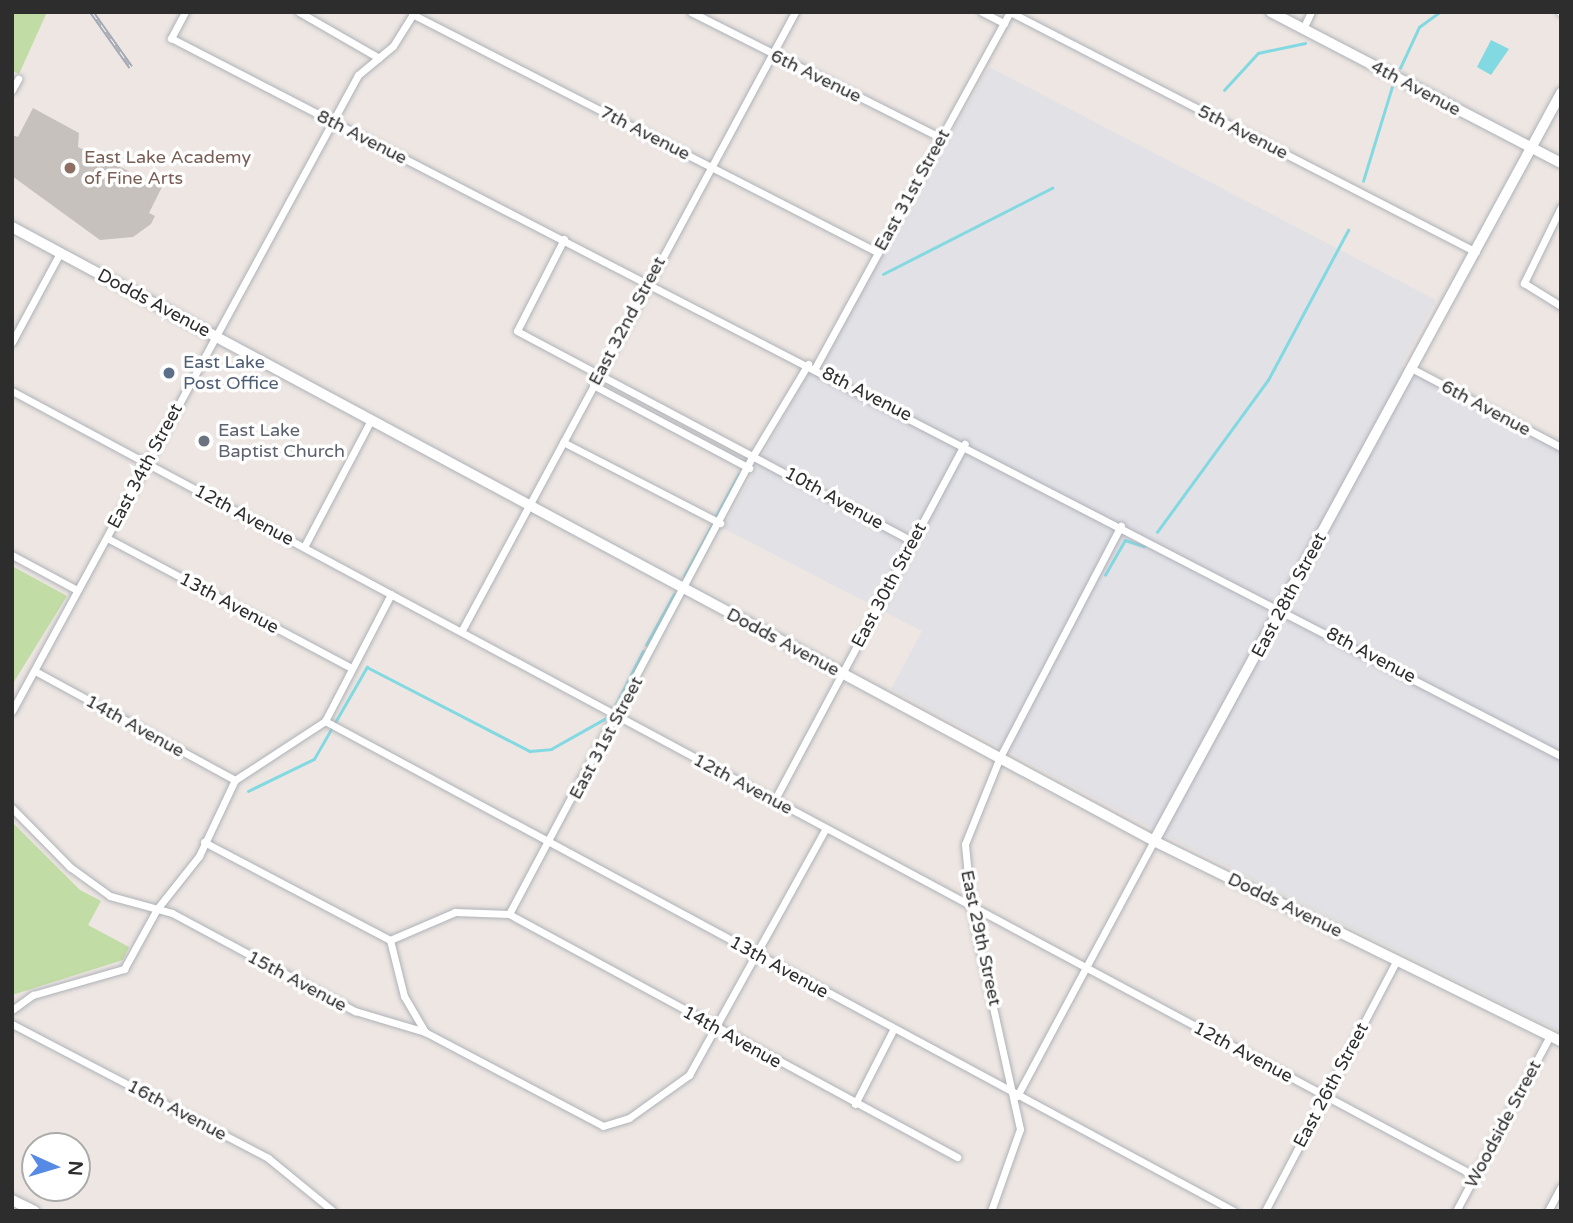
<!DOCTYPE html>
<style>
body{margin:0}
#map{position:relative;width:1573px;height:1223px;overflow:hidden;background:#ede6e2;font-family:"Varela Round",sans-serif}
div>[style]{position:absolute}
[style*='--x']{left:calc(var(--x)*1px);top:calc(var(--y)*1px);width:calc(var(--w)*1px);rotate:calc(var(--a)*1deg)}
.industrial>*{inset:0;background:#e2e1e6}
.green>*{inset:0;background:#c2dca5}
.water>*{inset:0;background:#82d9e2}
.stream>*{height:2.5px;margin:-1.25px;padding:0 1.25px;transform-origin:1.25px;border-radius:1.25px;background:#82d9e2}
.building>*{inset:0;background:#c6c1bd}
.roads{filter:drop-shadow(0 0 2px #aeb2b8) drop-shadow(0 0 2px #aeb2b8)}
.street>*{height:7px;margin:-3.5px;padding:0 3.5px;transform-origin:3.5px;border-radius:3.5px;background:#fff}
.secondary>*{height:10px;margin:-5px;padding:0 5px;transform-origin:5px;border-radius:5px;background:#fff}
.rail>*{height:5px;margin-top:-2.5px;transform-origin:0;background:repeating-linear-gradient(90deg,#fff 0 8px,#a5aab5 0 16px);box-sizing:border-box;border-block:2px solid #a5aab5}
.dots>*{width:19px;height:19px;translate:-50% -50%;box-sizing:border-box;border:4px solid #fff;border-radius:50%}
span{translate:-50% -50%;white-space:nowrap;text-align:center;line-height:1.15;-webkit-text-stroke:7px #fff;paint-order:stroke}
.street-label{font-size:18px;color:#2d2d2d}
.education-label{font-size:18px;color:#785e54}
.left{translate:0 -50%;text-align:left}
.service-label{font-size:18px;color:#4e5e75}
.worship-label{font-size:18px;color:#5b616d}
.frame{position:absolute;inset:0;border:14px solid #2d2d2d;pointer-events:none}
.north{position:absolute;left:21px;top:1132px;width:70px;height:70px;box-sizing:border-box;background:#fff;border:2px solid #ababab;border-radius:50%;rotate:94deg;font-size:19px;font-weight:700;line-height:28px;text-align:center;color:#2d2d2d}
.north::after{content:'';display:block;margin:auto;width:24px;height:32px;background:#568ae5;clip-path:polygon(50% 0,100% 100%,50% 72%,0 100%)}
</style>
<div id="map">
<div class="industrial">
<i style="clip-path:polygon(989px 67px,1436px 300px,1401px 366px,1561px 451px,1561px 1032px,1168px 837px,891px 689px,922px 631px,723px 528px,809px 370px,816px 373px,823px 362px)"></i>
</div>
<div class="green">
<i style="clip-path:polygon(12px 12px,47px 12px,19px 74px,12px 71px)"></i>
<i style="clip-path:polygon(12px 566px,67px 596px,12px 685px)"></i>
<i style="clip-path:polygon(12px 822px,80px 890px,101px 901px,88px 925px,129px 947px,123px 960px,12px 995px)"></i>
</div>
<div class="water">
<i style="clip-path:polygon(1491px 40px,1509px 49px,1491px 75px,1477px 67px)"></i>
</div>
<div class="stream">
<i style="--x:1400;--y:68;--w:45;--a:-65.1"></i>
<i style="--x:1419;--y:27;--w:26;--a:-36"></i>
<i style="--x:1224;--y:90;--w:50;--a:-47.4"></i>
<i style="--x:1258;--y:53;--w:48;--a:-12"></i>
<i style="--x:1363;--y:181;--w:98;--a:-72.9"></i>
<i style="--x:883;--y:274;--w:190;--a:-27"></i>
<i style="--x:716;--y:516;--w:48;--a:-61.3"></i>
<i style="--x:1157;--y:532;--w:188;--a:-53.9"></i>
<i style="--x:1268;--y:380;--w:170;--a:-61.9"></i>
<i style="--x:1105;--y:575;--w:40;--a:-60.3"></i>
<i style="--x:1125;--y:540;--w:20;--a:18"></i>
<i style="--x:684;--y:576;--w:58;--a:-61.2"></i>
<i style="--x:646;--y:645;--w:58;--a:-61.2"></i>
<i style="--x:616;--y:704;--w:59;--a:-63"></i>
<i style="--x:248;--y:791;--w:73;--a:-25.9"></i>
<i style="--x:314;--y:759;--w:106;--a:-60.1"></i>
<i style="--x:367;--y:667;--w:183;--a:27.3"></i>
<i style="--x:530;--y:751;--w:21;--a:-5"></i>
<i style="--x:551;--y:749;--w:65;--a:-29.3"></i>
</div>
<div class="building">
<i style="clip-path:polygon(33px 108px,79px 133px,78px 147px,162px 187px,149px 213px,155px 216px,151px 224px,133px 237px,100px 240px,12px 176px,12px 135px,18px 137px)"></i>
</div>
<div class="roads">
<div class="street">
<i style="--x:185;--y:12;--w:30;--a:118"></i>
<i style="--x:171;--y:38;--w:1564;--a:27.32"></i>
<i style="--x:299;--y:12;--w:92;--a:29.9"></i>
<i style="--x:691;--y:12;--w:281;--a:26.7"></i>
<i style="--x:982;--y:12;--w:25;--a:27"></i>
<i style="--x:1560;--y:12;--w:1;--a:0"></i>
<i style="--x:412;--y:14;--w:522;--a:27.1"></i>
<i style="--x:1303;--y:29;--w:19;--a:-65"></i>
<i style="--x:12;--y:90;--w:13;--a:-61"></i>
<i style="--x:1561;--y:207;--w:85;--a:116"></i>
<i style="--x:1524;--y:283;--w:44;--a:31.9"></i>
<i style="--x:564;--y:239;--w:103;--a:117.1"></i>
<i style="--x:517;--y:331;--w:447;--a:28"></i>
<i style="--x:12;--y:342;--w:101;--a:-61.7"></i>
<i style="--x:815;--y:368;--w:406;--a:-61.3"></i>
<i style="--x:1010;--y:12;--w:524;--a:27.25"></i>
<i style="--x:1411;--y:368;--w:170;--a:27.8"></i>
<i style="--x:593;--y:385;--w:177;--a:28"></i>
<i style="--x:12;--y:391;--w:1660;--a:28.22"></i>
<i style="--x:563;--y:442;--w:177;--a:27.3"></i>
<i style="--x:107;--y:538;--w:276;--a:28"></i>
<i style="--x:304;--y:547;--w:144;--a:-62.2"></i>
<i style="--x:12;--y:555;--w:74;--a:28.3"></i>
<i style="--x:462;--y:630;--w:702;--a:-61.68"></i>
<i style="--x:35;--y:671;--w:228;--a:28.6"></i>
<i style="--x:12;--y:711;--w:724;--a:-61.45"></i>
<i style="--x:358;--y:75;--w:45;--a:-39.6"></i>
<i style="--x:393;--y:46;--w:40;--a:-58"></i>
<i style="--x:325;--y:721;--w:1033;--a:28.33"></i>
<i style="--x:774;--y:801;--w:405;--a:-61.9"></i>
<i style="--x:12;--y:808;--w:83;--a:45.5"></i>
<i style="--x:70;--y:867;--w:49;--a:35.9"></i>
<i style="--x:110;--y:896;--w:64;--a:15.3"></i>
<i style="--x:172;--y:913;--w:208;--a:28.2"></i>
<i style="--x:355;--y:1011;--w:73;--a:16.7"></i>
<i style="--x:425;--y:1032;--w:201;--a:27.8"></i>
<i style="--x:603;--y:1126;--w:27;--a:-17"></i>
<i style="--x:629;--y:1118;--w:74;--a:-35.6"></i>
<i style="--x:689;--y:1075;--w:282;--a:-61"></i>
<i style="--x:204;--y:842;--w:210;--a:27.8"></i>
<i style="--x:509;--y:914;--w:515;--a:-61.99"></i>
<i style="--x:751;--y:459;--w:111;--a:-59"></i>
<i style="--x:390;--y:940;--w:71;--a:-23.3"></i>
<i style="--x:455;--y:912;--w:54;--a:2.1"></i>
<i style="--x:509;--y:914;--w:510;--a:28.48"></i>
<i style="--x:390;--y:940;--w:58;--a:76"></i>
<i style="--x:404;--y:996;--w:42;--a:59.7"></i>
<i style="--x:12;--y:1010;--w:26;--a:-36"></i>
<i style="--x:33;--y:995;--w:95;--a:-15.9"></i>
<i style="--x:124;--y:969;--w:68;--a:-61.2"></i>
<i style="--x:157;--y:909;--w:68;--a:-51.6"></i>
<i style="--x:199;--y:856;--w:84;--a:-64.7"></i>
<i style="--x:235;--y:780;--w:108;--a:-33.2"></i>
<i style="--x:325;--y:721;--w:143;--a:-62.5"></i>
<i style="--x:12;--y:1024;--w:289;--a:27.6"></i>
<i style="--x:268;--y:1158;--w:84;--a:39.2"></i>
<i style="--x:1017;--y:1096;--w:289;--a:-61.8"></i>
<i style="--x:855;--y:1104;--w:83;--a:-62.8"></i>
<i style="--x:991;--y:1211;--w:87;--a:-70.5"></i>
<i style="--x:1020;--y:1129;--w:226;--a:-102.5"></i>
<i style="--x:971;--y:908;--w:64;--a:-95.4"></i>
<i style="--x:965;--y:844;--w:94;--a:-68.1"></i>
<i style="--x:1000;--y:757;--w:261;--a:-62.4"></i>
<i style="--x:1265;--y:1211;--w:284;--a:-62.3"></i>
<i style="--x:1456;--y:1211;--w:199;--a:-61.8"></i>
<i style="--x:1548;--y:1211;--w:27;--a:-62"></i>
</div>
<div class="secondary">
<i style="--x:1271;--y:12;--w:327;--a:27.5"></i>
<i style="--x:12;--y:227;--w:1297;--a:28.26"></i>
<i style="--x:1154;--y:841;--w:453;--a:26.2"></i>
<i style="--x:1154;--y:841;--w:852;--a:-61.45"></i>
<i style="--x:12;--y:1200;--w:25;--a:26"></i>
</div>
</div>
<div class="rail">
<i style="--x:92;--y:12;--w:67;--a:54.7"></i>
</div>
<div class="dots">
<i style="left:70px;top:168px;background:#8d6e63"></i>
<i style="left:169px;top:373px;background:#5c6f8a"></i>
<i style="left:204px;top:441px;background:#6b7280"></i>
</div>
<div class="street-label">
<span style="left:816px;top:76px;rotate:26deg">6th Avenue</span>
<span style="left:1416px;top:88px;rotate:28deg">4th Avenue</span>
<span style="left:1243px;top:132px;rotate:27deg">5th Avenue</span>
<span style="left:645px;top:133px;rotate:27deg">7th Avenue</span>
<span style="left:362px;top:137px;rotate:27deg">8th Avenue</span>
<span style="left:912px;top:190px;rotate:-61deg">East 31st Street</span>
<span style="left:154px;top:303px;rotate:28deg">Dodds Avenue</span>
<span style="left:627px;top:321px;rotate:-62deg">East 32nd Street</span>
<span style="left:867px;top:394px;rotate:27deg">8th Avenue</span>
<span style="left:1486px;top:408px;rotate:28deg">6th Avenue</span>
<span style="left:145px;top:466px;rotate:-62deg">East 34th Street</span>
<span style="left:834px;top:498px;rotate:29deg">10th Avenue</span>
<span style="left:244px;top:515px;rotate:28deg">12th Avenue</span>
<span style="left:889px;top:585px;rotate:-62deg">East 30th Street</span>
<span style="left:1289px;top:595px;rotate:-62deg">East 28th Street</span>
<span style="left:229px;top:603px;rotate:28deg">13th Avenue</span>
<span style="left:783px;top:642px;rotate:28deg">Dodds Avenue</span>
<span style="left:1371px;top:655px;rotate:28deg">8th Avenue</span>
<span style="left:135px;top:726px;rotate:29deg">14th Avenue</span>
<span style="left:606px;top:738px;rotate:-62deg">East 31st Street</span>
<span style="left:743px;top:784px;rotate:28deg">12th Avenue</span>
<span style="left:1285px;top:905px;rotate:26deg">Dodds Avenue</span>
<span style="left:981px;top:938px;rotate:78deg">East 29th Street</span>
<span style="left:779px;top:967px;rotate:29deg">13th Avenue</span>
<span style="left:297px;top:981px;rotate:28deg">15th Avenue</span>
<span style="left:732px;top:1037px;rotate:29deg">14th Avenue</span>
<span style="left:1243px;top:1052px;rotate:28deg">12th Avenue</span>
<span style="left:1331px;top:1085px;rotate:-62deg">East 26th Street</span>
<span style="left:177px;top:1110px;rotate:28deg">16th Avenue</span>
<span style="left:1503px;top:1124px;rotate:-62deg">Woodside Street</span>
</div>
<div class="education-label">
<span class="left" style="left:84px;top:168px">East Lake Academy<br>of Fine Arts</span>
</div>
<div class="service-label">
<span class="left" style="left:183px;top:373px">East Lake<br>Post Office</span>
</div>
<div class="worship-label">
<span class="left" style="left:218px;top:441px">East Lake<br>Baptist Church</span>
</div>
<div class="frame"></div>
<div class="north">N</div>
</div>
